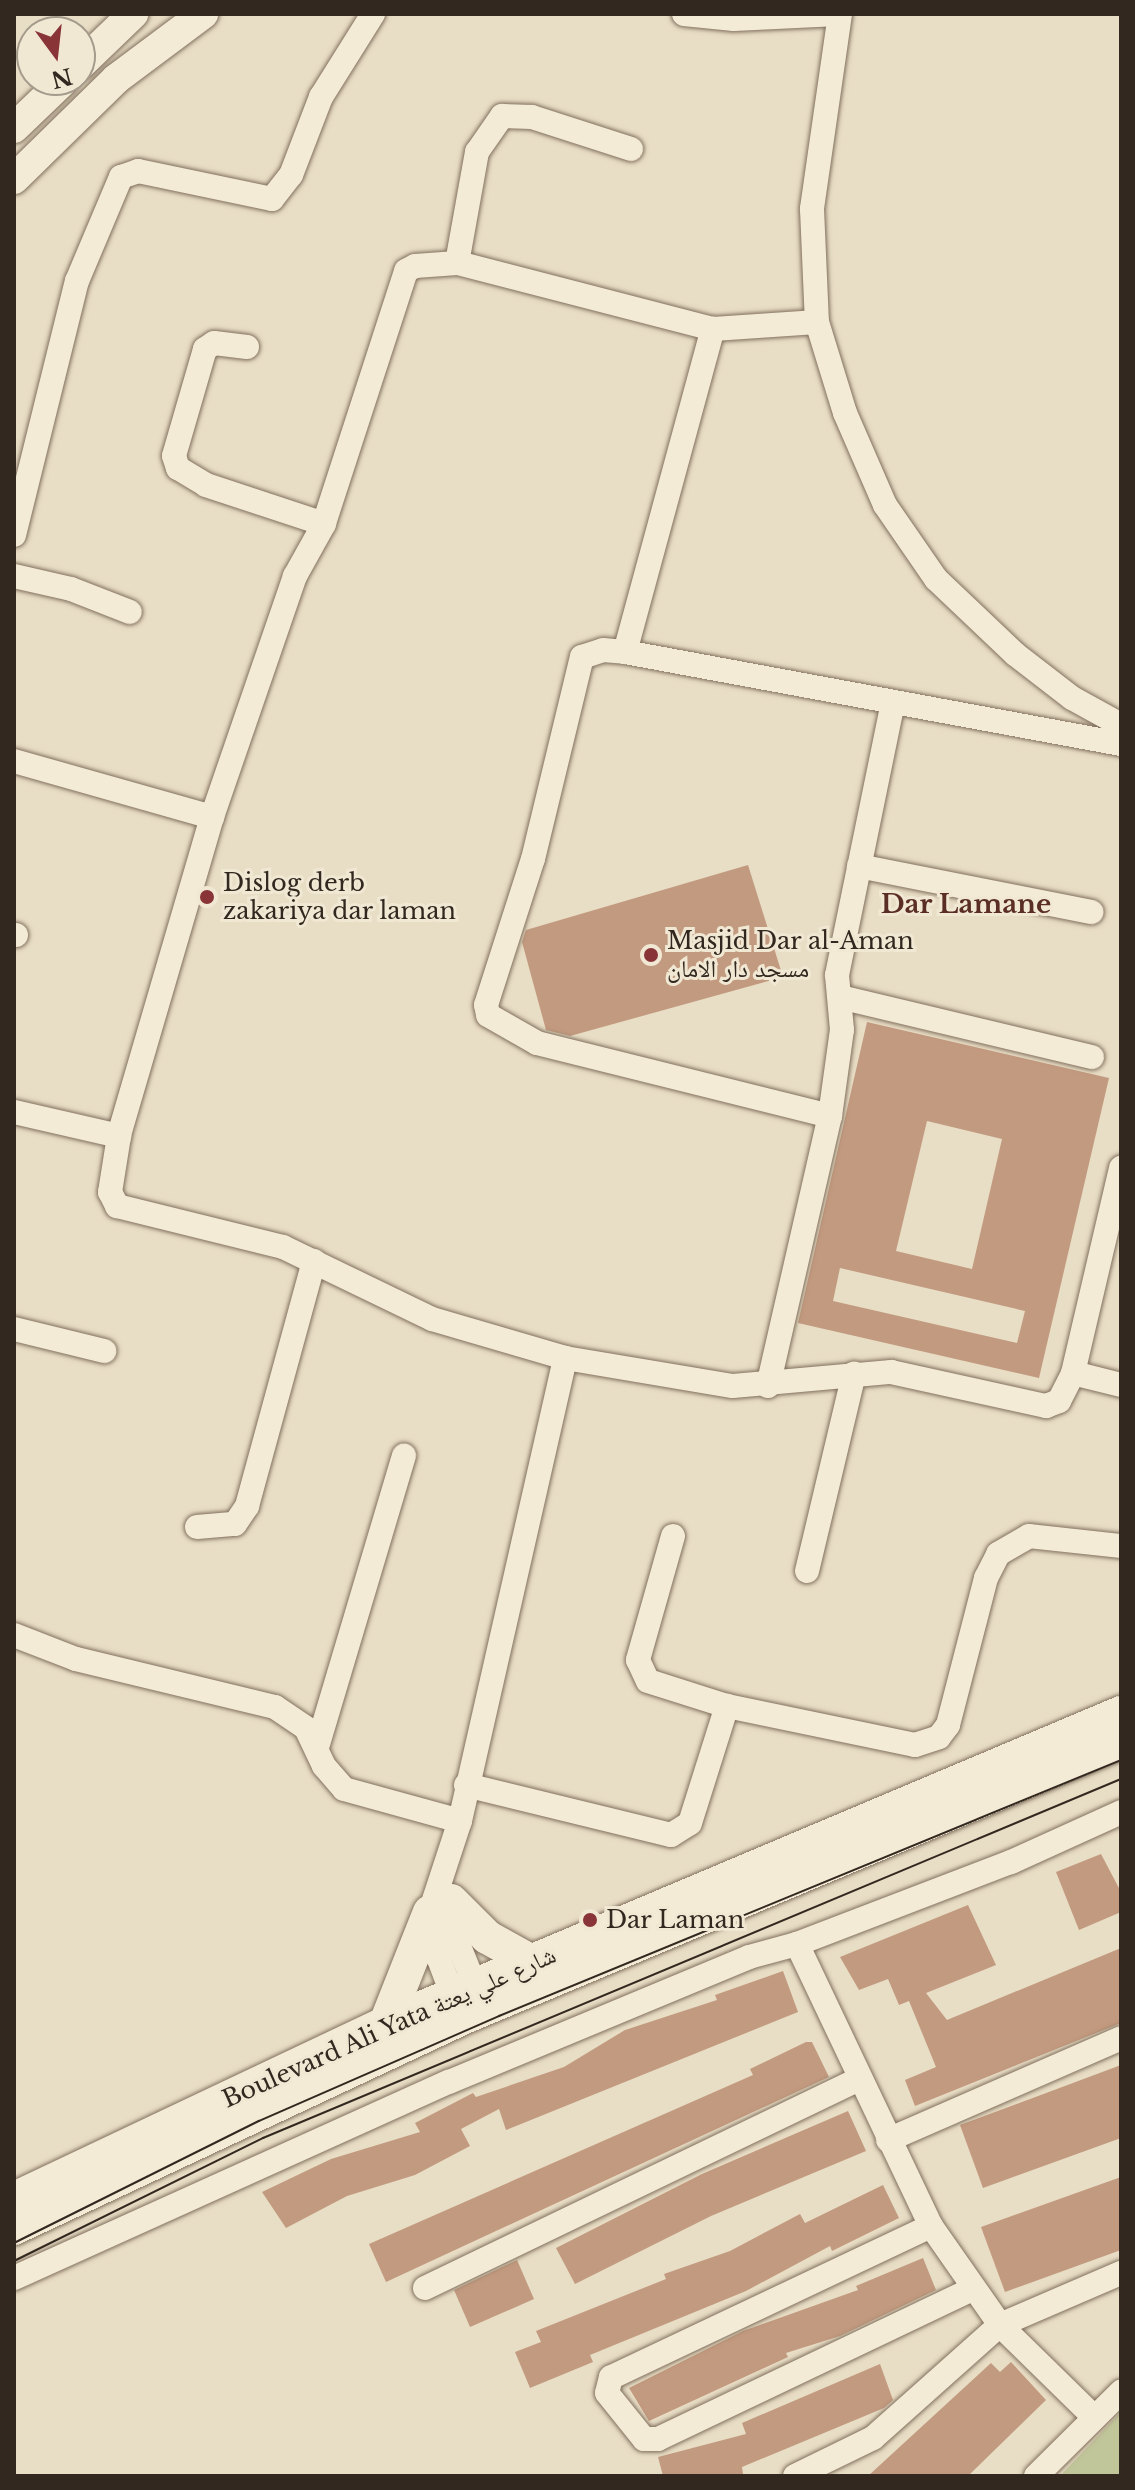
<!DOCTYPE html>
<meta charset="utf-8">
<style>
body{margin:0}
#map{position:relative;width:1135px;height:2490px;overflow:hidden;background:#e8ddc5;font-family:"Libre Baskerville","Noto Naskh Arabic",serif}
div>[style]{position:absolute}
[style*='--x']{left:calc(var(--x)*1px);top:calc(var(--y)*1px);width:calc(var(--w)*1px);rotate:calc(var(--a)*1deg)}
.green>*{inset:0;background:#c1c59a}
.building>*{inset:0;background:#c29a7f}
.roads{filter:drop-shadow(0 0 2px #81705d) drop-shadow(0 0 2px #81705d)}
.minor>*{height:24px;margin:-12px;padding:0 12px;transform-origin:12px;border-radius:12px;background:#f4ebd7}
.tertiary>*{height:30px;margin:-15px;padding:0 15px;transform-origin:15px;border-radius:15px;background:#f4ebd7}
.secondary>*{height:34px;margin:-17px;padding:0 17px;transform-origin:17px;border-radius:17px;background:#f4ebd7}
.tram>*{height:2px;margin:-1px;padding:0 1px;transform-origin:1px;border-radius:1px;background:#33281f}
.dots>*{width:22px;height:22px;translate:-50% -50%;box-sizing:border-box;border:4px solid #f1e8d4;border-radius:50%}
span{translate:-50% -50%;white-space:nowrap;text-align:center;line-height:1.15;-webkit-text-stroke:6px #f1e8d4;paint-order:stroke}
.poi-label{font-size:24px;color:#33281f}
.left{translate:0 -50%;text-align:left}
.street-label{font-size:24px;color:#33281f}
.neighbourhood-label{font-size:26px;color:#5a2e24;font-weight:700}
.frame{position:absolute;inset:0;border:16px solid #33281f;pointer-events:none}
.north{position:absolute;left:16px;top:16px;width:80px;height:80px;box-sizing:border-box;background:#f1e8d4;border:2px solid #a59b8c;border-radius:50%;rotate:165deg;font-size:22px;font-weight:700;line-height:32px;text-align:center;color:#33281f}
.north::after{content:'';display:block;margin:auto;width:28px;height:36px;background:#893537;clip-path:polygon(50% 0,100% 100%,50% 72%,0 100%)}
</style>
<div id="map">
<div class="green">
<i style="clip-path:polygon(1121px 2412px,1121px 2476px,1060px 2476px)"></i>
</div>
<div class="building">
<i style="clip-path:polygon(748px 865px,783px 977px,570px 1036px,546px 1030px,522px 942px,526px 930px)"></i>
<i style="clip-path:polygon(evenodd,867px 1022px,1109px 1078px,1039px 1378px,798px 1323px,867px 1022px,927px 1121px,1002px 1139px,972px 1269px,896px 1251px,927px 1121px,867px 1022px,840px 1268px,1025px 1311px,1017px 1343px,833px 1301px,840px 1268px)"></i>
<i style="clip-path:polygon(1101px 1854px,1121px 1892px,1121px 1912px,1079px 1930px,1056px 1872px)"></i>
<i style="clip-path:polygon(968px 1905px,996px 1965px,926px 1993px,947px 2020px,1121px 1948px,1121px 2023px,915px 2106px,905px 2080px,936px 2067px,909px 2001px,899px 2005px,888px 1979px,859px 1990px,840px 1957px)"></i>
<i style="clip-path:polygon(783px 1971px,798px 2012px,506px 2130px,499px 2109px,461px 2129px,470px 2146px,415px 2175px,347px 2196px,286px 2228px,262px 2192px,331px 2159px,420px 2132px,415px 2123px,473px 2093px,476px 2097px,564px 2067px,625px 2030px,717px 2000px,715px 1995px)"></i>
<i style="clip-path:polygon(806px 2042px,812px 2042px,829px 2077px,386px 2282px,369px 2244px,753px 2075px,750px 2069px)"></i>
<i style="clip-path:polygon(1121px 2065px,1121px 2138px,983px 2188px,960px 2125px)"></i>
<i style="clip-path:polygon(848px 2111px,866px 2151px,711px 2216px,575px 2284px,556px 2248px,702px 2174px)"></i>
<i style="clip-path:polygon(1121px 2177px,1121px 2250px,1005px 2292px,981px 2227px)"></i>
<i style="clip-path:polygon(883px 2185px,899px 2218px,832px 2251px,830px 2246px,746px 2291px,590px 2355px,593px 2362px,530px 2388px,515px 2352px,541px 2342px,536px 2331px,666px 2279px,664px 2274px,730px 2251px,800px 2214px,805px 2223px)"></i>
<i style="clip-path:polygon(923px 2258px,936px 2290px,840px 2336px,786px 2353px,788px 2357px,649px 2421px,629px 2388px,743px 2331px,858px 2290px,856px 2286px)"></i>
<i style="clip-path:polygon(517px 2260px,534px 2299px,470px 2327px,454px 2290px)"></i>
<i style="clip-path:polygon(1011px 2362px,1046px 2400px,968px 2476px,868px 2476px,991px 2363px,1000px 2372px)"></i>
<i style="clip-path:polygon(880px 2364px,893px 2400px,884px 2408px,742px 2467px,743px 2474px,663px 2476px,658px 2457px,746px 2434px,742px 2423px)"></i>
</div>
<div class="roads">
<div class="minor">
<i style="--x:684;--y:14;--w:50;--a:5.7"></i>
<i style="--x:734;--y:19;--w:104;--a:-2.8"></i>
<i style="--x:840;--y:14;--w:197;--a:98.2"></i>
<i style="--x:812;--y:209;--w:113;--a:87.5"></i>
<i style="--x:817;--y:322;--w:95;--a:72.9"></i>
<i style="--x:845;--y:413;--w:100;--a:66.5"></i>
<i style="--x:885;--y:505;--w:90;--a:55.4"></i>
<i style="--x:936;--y:579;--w:109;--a:43.5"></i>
<i style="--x:1015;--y:654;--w:72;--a:37.7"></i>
<i style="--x:1072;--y:698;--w:56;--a:28.9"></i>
<i style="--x:457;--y:263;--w:113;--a:-79.8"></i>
<i style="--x:477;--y:152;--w:44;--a:-55.2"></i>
<i style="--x:502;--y:116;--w:30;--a:2"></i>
<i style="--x:532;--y:117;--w:104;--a:17.9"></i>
<i style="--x:817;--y:322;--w:104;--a:176.1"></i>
<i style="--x:713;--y:329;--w:264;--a:-165.5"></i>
<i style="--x:457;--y:263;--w:42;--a:175.9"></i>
<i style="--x:415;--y:266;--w:10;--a:151"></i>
<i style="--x:406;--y:271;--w:266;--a:108"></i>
<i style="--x:324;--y:524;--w:60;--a:119.1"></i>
<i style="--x:295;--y:576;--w:255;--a:109"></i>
<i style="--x:212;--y:817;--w:332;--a:106.3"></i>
<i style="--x:119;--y:1136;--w:57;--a:99.1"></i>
<i style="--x:110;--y:1192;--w:16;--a:63"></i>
<i style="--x:117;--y:1206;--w:171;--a:13.9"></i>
<i style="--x:283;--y:1247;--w:165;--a:25.8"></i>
<i style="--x:432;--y:1319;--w:139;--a:16.3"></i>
<i style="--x:565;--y:1358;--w:170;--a:9.5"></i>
<i style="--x:733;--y:1386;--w:159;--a:-5.1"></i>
<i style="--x:891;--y:1372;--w:159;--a:12.4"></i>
<i style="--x:1046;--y:1406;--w:14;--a:-21"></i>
<i style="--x:1059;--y:1401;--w:31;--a:-63"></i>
<i style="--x:1073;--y:1373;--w:211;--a:-76.8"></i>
<i style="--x:247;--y:347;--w:33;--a:-173"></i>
<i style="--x:214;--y:343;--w:11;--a:146"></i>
<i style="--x:205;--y:349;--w:111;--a:106.2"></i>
<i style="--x:174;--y:456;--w:13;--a:72"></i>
<i style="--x:178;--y:468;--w:33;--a:31"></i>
<i style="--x:206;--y:485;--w:124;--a:18.3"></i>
<i style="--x:14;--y:535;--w:262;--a:-76.1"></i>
<i style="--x:77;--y:281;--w:113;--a:-67.1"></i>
<i style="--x:121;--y:177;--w:18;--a:-19"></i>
<i style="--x:138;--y:171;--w:137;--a:11.8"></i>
<i style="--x:272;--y:199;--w:31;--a:-52"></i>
<i style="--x:291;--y:175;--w:84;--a:-69"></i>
<i style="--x:321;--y:97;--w:98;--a:-57.9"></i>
<i style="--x:14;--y:576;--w:58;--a:12.8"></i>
<i style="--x:71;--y:589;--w:63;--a:21.3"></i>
<i style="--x:625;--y:652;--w:335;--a:-74.8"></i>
<i style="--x:14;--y:761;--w:206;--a:15.8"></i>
<i style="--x:859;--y:866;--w:237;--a:11.2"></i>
<i style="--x:14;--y:935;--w:2;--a:0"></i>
<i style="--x:840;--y:997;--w:259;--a:13.4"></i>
<i style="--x:14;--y:1112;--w:108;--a:12.9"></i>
<i style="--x:830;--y:1116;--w:302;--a:-166"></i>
<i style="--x:537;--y:1043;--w:56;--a:-150.3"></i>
<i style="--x:488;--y:1015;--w:10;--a:-101"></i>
<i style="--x:486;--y:1005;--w:153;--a:-72.2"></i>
<i style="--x:533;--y:859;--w:208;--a:-76.4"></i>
<i style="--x:582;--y:657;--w:22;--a:-18"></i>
<i style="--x:603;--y:650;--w:22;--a:5"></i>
<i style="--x:625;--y:652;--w:504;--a:10.51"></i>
<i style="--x:14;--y:1329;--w:93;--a:13.7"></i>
<i style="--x:1073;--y:1373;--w:49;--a:14"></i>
<i style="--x:768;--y:1386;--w:277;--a:-77.1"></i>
<i style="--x:830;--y:1116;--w:87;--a:-82.1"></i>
<i style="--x:842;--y:1030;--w:55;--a:-95.2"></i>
<i style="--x:837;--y:975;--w:278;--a:-78.4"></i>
<i style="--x:197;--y:1527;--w:38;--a:-5"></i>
<i style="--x:235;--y:1524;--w:22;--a:-56"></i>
<i style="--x:247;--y:1506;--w:254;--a:-74.7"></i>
<i style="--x:673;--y:1536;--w:129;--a:105.8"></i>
<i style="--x:638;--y:1660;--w:23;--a:65"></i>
<i style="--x:648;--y:1681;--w:83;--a:17.6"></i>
<i style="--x:727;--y:1706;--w:192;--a:11.7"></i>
<i style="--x:915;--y:1745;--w:25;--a:-18"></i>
<i style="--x:939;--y:1737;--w:15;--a:-53"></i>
<i style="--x:948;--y:1725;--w:152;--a:-75.5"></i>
<i style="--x:986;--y:1578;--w:27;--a:-63"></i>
<i style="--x:998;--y:1554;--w:36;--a:-30"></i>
<i style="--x:1029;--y:1536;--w:93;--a:6.2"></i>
<i style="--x:807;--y:1571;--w:203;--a:-76.6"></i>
<i style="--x:14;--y:1635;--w:66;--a:21.2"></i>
<i style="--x:76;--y:1659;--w:205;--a:13.6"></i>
<i style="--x:275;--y:1707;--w:37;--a:34"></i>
<i style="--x:306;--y:1728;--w:42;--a:64.7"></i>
<i style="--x:324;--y:1766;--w:30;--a:49"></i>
<i style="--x:344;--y:1789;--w:120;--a:15.4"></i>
<i style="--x:318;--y:1744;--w:301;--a:-73.4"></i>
<i style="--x:466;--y:1785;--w:211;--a:13.7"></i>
<i style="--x:671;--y:1835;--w:22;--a:-32"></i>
<i style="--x:690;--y:1823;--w:123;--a:-72.5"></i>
<i style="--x:451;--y:1900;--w:47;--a:80.1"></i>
<i style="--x:459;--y:1946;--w:56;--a:68"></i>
<i style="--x:797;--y:1944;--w:312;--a:64.6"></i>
<i style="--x:931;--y:2226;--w:121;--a:55.1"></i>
<i style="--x:1000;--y:2325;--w:130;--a:44.4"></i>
<i style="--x:457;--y:2007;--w:51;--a:-110.6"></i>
<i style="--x:439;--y:1959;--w:48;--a:-100.8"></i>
<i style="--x:430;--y:1912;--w:96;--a:-71.8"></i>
<i style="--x:460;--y:1821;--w:475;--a:-77.2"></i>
<i style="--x:888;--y:2140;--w:254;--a:-23.6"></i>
<i style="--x:931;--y:2226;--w:354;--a:154.7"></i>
<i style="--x:611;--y:2377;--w:16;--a:104"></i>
<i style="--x:607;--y:2393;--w:59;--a:51.2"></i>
<i style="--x:644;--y:2439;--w:14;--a:0"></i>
<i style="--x:658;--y:2439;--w:349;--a:-25.5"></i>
<i style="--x:14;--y:2278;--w:477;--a:-24.3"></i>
<i style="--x:449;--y:2082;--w:325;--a:-22.6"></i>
<i style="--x:749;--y:1957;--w:50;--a:-15.2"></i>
<i style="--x:797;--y:1944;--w:229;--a:-21"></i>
<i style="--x:1011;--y:1862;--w:121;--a:-24.4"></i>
<i style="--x:425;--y:2288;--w:483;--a:-25.7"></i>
<i style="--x:795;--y:2476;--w:87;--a:-26"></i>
<i style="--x:873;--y:2438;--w:170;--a:-41.7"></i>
<i style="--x:1000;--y:2325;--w:132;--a:-23.3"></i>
<i style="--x:1036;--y:2476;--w:120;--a:-44.7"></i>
</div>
<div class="tertiary">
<i style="--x:80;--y:65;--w:74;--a:-43.9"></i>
<i style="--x:14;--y:128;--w:69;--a:-43.8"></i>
<i style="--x:14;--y:179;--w:143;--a:-44.4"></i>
<i style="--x:116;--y:79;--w:109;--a:-36.8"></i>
</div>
<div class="secondary">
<i style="--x:451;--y:1901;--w:51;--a:45"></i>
<i style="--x:487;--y:1937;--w:51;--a:29.1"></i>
<i style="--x:386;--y:2023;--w:119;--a:-68.4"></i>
<i style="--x:14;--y:2199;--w:412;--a:-25.3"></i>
<i style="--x:386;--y:2023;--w:798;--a:-22.87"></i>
<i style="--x:14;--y:2228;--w:495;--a:-25.1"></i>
<i style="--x:462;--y:2018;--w:714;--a:-22.72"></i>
</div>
</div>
<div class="tram">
<i style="--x:14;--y:2243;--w:274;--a:-26.5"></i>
<i style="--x:259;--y:2121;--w:262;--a:-23.6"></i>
<i style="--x:499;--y:2016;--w:673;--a:-22.37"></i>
<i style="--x:14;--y:2261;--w:278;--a:-26.3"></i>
<i style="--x:263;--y:2138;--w:930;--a:-22.71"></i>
</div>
<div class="dots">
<i style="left:207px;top:897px;background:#893537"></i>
<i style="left:651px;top:955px;background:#893537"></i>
<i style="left:590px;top:1920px;background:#893537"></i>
</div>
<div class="poi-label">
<span class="left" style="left:223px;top:897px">Dislog derb<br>zakariya dar laman</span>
<span class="left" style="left:667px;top:955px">Masjid Dar al-Aman<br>مسجد دار الامان</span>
<span class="left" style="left:606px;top:1920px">Dar Laman</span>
</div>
<div class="street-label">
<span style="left:389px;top:2027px;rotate:-24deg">Boulevard Ali Yata شارع علي يعتة</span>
</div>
<div class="neighbourhood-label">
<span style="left:966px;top:905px">Dar Lamane</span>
</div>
<div class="frame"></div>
<div class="north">N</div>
</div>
